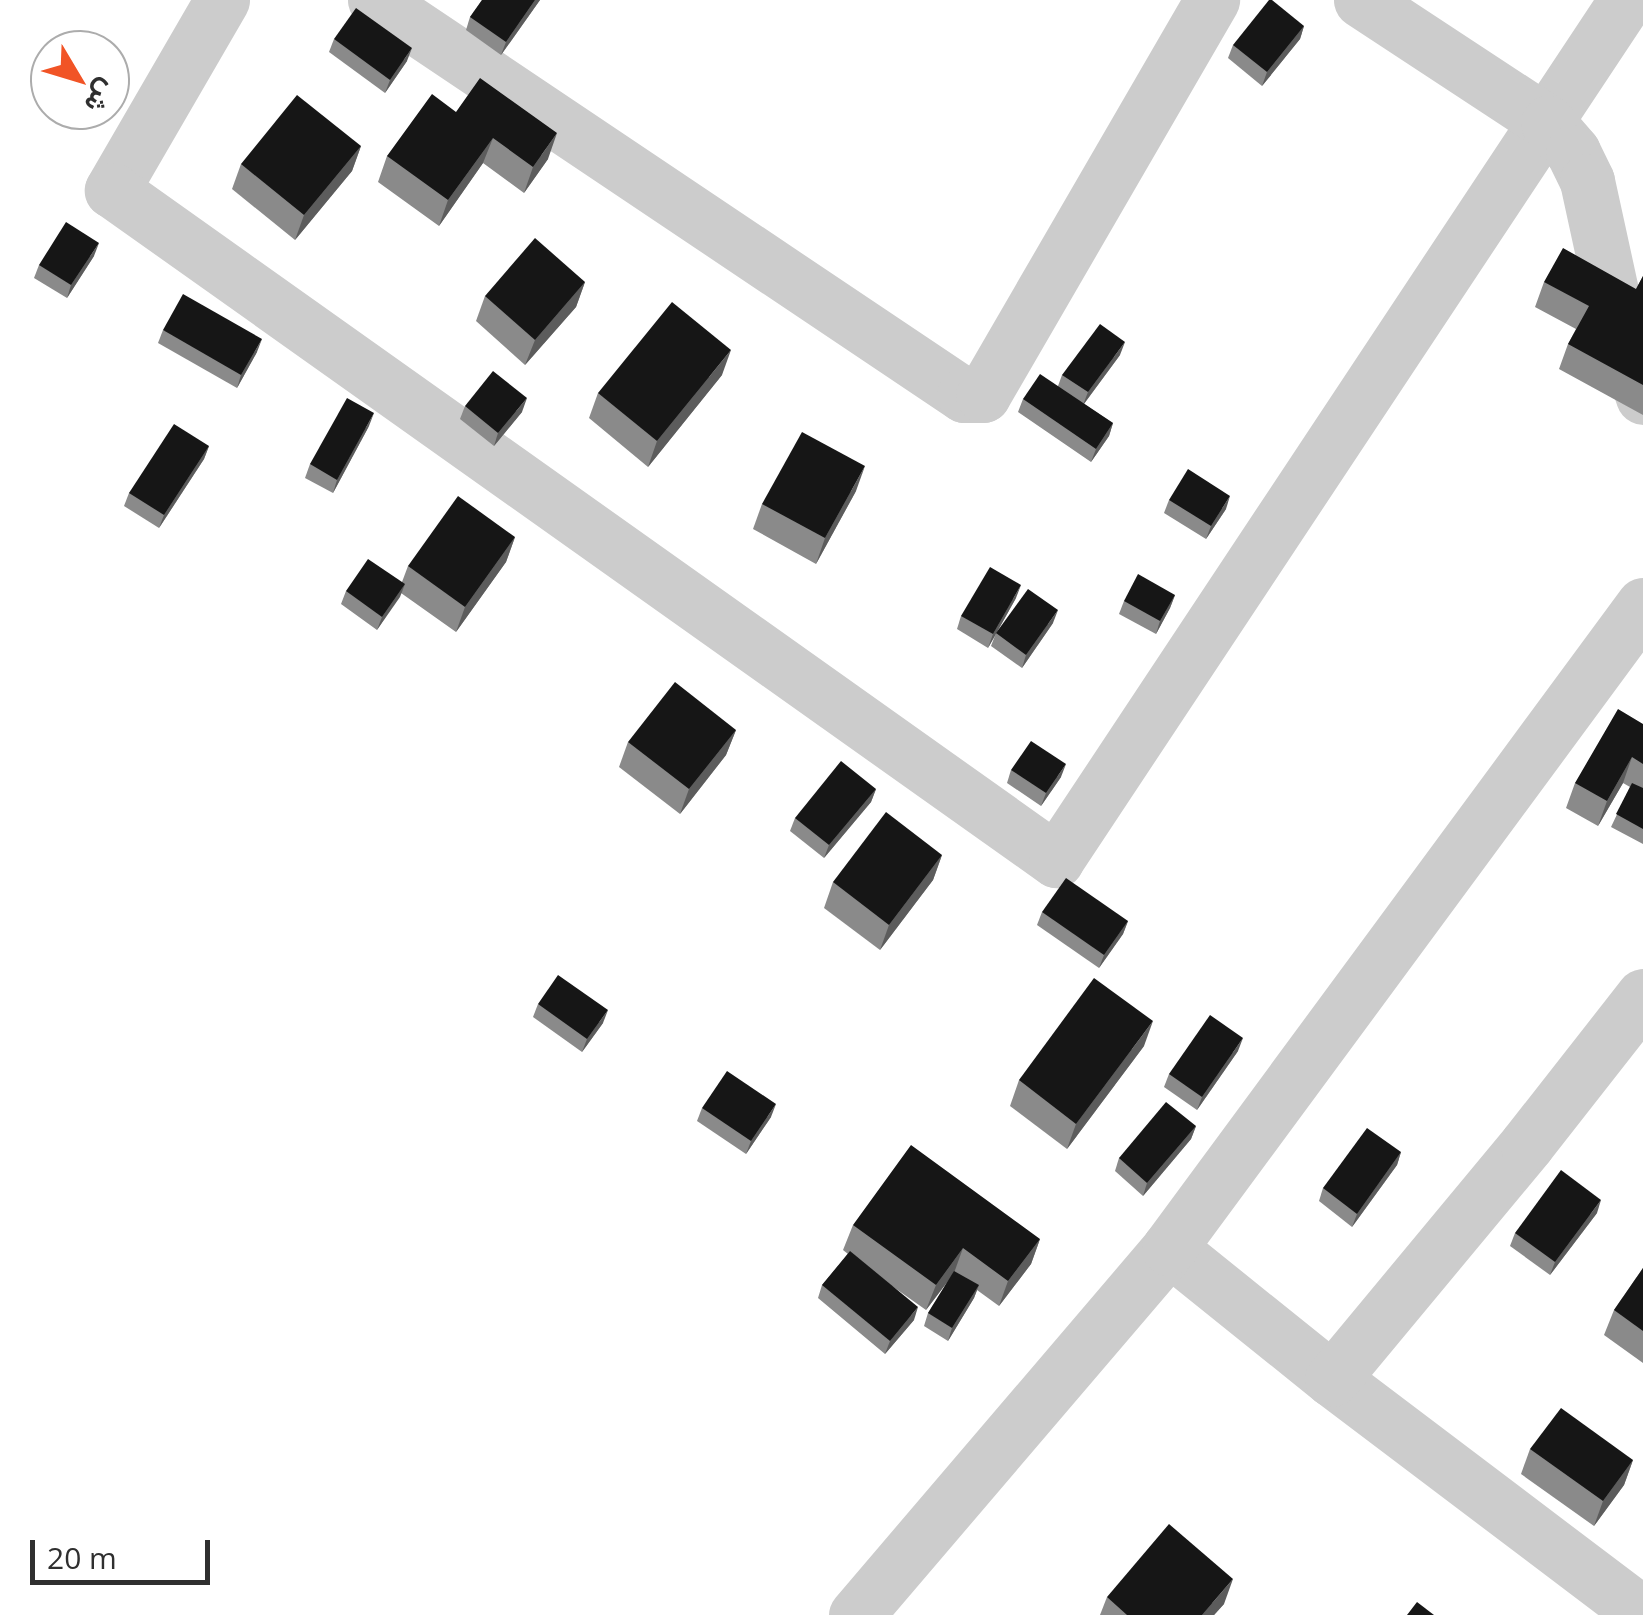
<!DOCTYPE html>
<meta charset="utf-8">
<style>
body{margin:0}
#map{position:relative;width:1643px;height:1615px;overflow:hidden;background:#fff;font-family:"Open Sans",Vazirmatn,sans-serif}
div>[style]{position:absolute}
[style*='--x']{left:calc(var(--x)*1px);top:calc(var(--y)*1px);width:calc(var(--w)*1px);rotate:calc(var(--a)*1deg)}
.minor>*{height:55px;margin:-27.5px;padding:0 27.5px;transform-origin:27.5px;border-radius:27.5px;background:#ccc}
.wall>*{inset:0;background:#8a8a8a}
.shaded-wall>*{inset:0;background:#5c5c5c}
.building>*{inset:0;background:#161616}
span{translate:-50% -50%;white-space:nowrap;text-align:center;line-height:1.15;-webkit-text-stroke:10px #fff;paint-order:stroke}
.north{position:absolute;left:30px;top:30px;width:100px;height:100px;box-sizing:border-box;background:#fff;border:2px solid #acacac;border-radius:50%;rotate:128deg;font-size:28px;font-weight:700;line-height:40px;text-align:center;color:#2f2f2f}
.north::after{content:'';display:block;margin:auto;width:35px;height:45px;background:#f15426;clip-path:polygon(50% 0,100% 100%,50% 72%,0 100%)}
.scale{position:absolute;left:30px;top:1540px;width:180px;height:45px;box-sizing:border-box;border:5px solid #2f2f2f;border-top:0;padding-left:12px;font-size:30px;line-height:35px;white-space:nowrap;color:#2f2f2f;-webkit-text-stroke:8px #fff;paint-order:stroke}
</style>
<div id="map">
<div class="minor">
<i style="--x:222;--y:0;--w:220;--a:120.1"></i>
<i style="--x:112;--y:190;--w:1158;--a:35.37"></i>
<i style="--x:1056;--y:860;--w:1032;--a:-56.46"></i>
<i style="--x:375;--y:0;--w:709;--a:33.85"></i>
<i style="--x:964;--y:395;--w:19;--a:0"></i>
<i style="--x:983;--y:395;--w:457;--a:-59.9"></i>
<i style="--x:1361;--y:0;--w:224;--a:33.3"></i>
<i style="--x:1548;--y:123;--w:38;--a:49"></i>
<i style="--x:1573;--y:152;--w:32;--a:64"></i>
<i style="--x:1587;--y:181;--w:145;--a:77.7"></i>
<i style="--x:1618;--y:323;--w:78;--a:71.3"></i>
<i style="--x:1169;--y:1248;--w:209;--a:38.8"></i>
<i style="--x:1332;--y:1379;--w:390;--a:37.1"></i>
<i style="--x:1332;--y:1379;--w:305;--a:-50.3"></i>
<i style="--x:1527;--y:1144;--w:188;--a:-51.9"></i>
<i style="--x:856;--y:1615;--w:482;--a:-49.5"></i>
<i style="--x:1169;--y:1248;--w:799;--a:-53.6"></i>
</div>
<div class="wall">
<i style="clip-path:polygon(482px 0,540px 0,501px 55px,466px 30px,470px 17px)"></i>
<i style="clip-path:polygon(1304px 26px,1300px 39px,1262px 86px,1228px 58px,1233px 45px)"></i>
<i style="clip-path:polygon(334px 39px,407px 61px,385px 93px,329px 52px)"></i>
<i style="clip-path:polygon(456px 112px,548px 159px,524px 193px,483px 163px,439px 226px,378px 182px,387px 156px)"></i>
<i style="clip-path:polygon(361px 146px,352px 171px,295px 240px,232px 189px,241px 164px)"></i>
<i style="clip-path:polygon(94px 256px,67px 298px,34px 278px,39px 265px)"></i>
<i style="clip-path:polygon(1643px 276px,1643px 415px,1559px 369px,1568px 344px,1576px 329px,1535px 307px,1544px 282px,1636px 289px)"></i>
<i style="clip-path:polygon(585px 282px,576px 307px,525px 365px,476px 321px,485px 296px)"></i>
<i style="clip-path:polygon(163px 330px,257px 352px,237px 388px,158px 343px)"></i>
<i style="clip-path:polygon(1120px 355px,1084px 404px,1113px 423px,1109px 436px,1091px 462px,1018px 412px,1023px 399px,1058px 386px,1062px 375px)"></i>
<i style="clip-path:polygon(722px 375px,648px 467px,589px 418px,598px 393px)"></i>
<i style="clip-path:polygon(465px 406px,522px 412px,494px 446px,460px 419px)"></i>
<i style="clip-path:polygon(369px 426px,333px 493px,305px 478px,310px 464px)"></i>
<i style="clip-path:polygon(209px 446px,204px 459px,159px 528px,124px 506px,129px 493px)"></i>
<i style="clip-path:polygon(856px 491px,816px 564px,753px 529px,762px 504px)"></i>
<i style="clip-path:polygon(1169px 500px,1226px 509px,1206px 539px,1164px 513px)"></i>
<i style="clip-path:polygon(515px 537px,506px 562px,456px 632px,401px 593px,377px 630px,341px 604px,346px 591px,402px 582px,408px 566px)"></i>
<i style="clip-path:polygon(1175px 595px,1170px 608px,1156px 634px,1119px 614px,1124px 601px)"></i>
<i style="clip-path:polygon(1016px 598px,988px 648px,957px 629px,961px 616px)"></i>
<i style="clip-path:polygon(1053px 623px,1022px 668px,991px 646px,996px 633px)"></i>
<i style="clip-path:polygon(1643px 724px,1643px 844px,1611px 827px,1630px 787px,1623px 783px,1598px 826px,1566px 808px,1575px 783px)"></i>
<i style="clip-path:polygon(736px 730px,726px 755px,680px 814px,619px 767px,628px 742px)"></i>
<i style="clip-path:polygon(1011px 770px,1061px 777px,1041px 806px,1007px 783px)"></i>
<i style="clip-path:polygon(876px 789px,871px 802px,824px 858px,790px 831px,795px 818px)"></i>
<i style="clip-path:polygon(942px 855px,933px 880px,880px 950px,824px 908px,833px 882px)"></i>
<i style="clip-path:polygon(1042px 912px,1128px 921px,1123px 934px,1099px 968px,1037px 925px)"></i>
<i style="clip-path:polygon(538px 1004px,603px 1023px,582px 1052px,533px 1017px)"></i>
<i style="clip-path:polygon(1144px 1046px,1067px 1149px,1010px 1106px,1019px 1080px)"></i>
<i style="clip-path:polygon(1238px 1051px,1197px 1110px,1164px 1087px,1169px 1074px)"></i>
<i style="clip-path:polygon(702px 1108px,771px 1117px,746px 1154px,697px 1121px)"></i>
<i style="clip-path:polygon(1196px 1126px,1191px 1139px,1143px 1196px,1115px 1171px,1119px 1158px)"></i>
<i style="clip-path:polygon(1401px 1152px,1397px 1165px,1352px 1227px,1319px 1201px,1323px 1188px)"></i>
<i style="clip-path:polygon(1597px 1213px,1550px 1275px,1510px 1246px,1515px 1233px)"></i>
<i style="clip-path:polygon(853px 1225px,1040px 1239px,1031px 1264px,999px 1306px,977px 1290px,974px 1298px,948px 1341px,924px 1326px,928px 1313px,948px 1281px,926px 1310px,892px 1286px,914px 1320px,885px 1354px,818px 1298px,822px 1285px,848px 1254px,843px 1250px)"></i>
<i style="clip-path:polygon(1643px 1268px,1643px 1363px,1604px 1335px,1614px 1310px)"></i>
<i style="clip-path:polygon(1530px 1449px,1633px 1460px,1624px 1485px,1594px 1526px,1521px 1474px)"></i>
<i style="clip-path:polygon(1107px 1597px,1224px 1604px,1214px 1615px,1100px 1615px)"></i>
</div>
<div class="shaded-wall">
<i style="clip-path:polygon(535px 0,540px 0,501px 55px,506px 42px)"></i>
<i style="clip-path:polygon(1304px 26px,1300px 39px,1262px 86px,1267px 72px)"></i>
<i style="clip-path:polygon(412px 48px,407px 61px,385px 93px,390px 80px)"></i>
<i style="clip-path:polygon(557px 133px,548px 159px,524px 193px,533px 167px)"></i>
<i style="clip-path:polygon(493px 138px,483px 163px,439px 226px,448px 200px)"></i>
<i style="clip-path:polygon(361px 146px,352px 171px,295px 240px,304px 215px)"></i>
<i style="clip-path:polygon(99px 243px,94px 256px,67px 298px,71px 285px)"></i>
<i style="clip-path:polygon(585px 282px,576px 307px,525px 365px,535px 340px)"></i>
<i style="clip-path:polygon(262px 339px,257px 352px,237px 388px,241px 375px)"></i>
<i style="clip-path:polygon(1125px 342px,1120px 355px,1083px 405px,1088px 392px)"></i>
<i style="clip-path:polygon(731px 350px,722px 375px,648px 467px,657px 441px)"></i>
<i style="clip-path:polygon(527px 398px,522px 412px,494px 446px,498px 433px)"></i>
<i style="clip-path:polygon(374px 413px,369px 426px,333px 493px,337px 480px)"></i>
<i style="clip-path:polygon(1113px 423px,1109px 436px,1091px 462px,1096px 449px)"></i>
<i style="clip-path:polygon(209px 446px,204px 459px,159px 528px,164px 515px)"></i>
<i style="clip-path:polygon(865px 466px,856px 491px,816px 564px,825px 538px)"></i>
<i style="clip-path:polygon(1230px 496px,1226px 509px,1206px 539px,1211px 526px)"></i>
<i style="clip-path:polygon(515px 537px,506px 562px,456px 632px,465px 607px)"></i>
<i style="clip-path:polygon(405px 584px,400px 597px,377px 630px,382px 617px)"></i>
<i style="clip-path:polygon(1021px 585px,1016px 598px,988px 648px,993px 634px)"></i>
<i style="clip-path:polygon(1175px 595px,1170px 608px,1156px 634px,1160px 621px)"></i>
<i style="clip-path:polygon(1058px 610px,1053px 623px,1022px 668px,1026px 655px)"></i>
<i style="clip-path:polygon(736px 730px,726px 755px,680px 814px,689px 789px)"></i>
<i style="clip-path:polygon(1632px 757px,1623px 783px,1598px 826px,1607px 801px)"></i>
<i style="clip-path:polygon(1066px 764px,1061px 777px,1041px 806px,1046px 793px)"></i>
<i style="clip-path:polygon(876px 789px,871px 802px,824px 858px,829px 845px)"></i>
<i style="clip-path:polygon(942px 855px,933px 880px,880px 950px,889px 925px)"></i>
<i style="clip-path:polygon(1128px 921px,1123px 934px,1099px 968px,1104px 955px)"></i>
<i style="clip-path:polygon(608px 1010px,603px 1023px,582px 1052px,587px 1039px)"></i>
<i style="clip-path:polygon(1153px 1021px,1144px 1046px,1067px 1149px,1076px 1124px)"></i>
<i style="clip-path:polygon(1243px 1038px,1238px 1051px,1197px 1110px,1202px 1097px)"></i>
<i style="clip-path:polygon(776px 1104px,771px 1117px,746px 1154px,751px 1141px)"></i>
<i style="clip-path:polygon(1196px 1126px,1191px 1139px,1143px 1196px,1147px 1183px)"></i>
<i style="clip-path:polygon(1401px 1152px,1397px 1165px,1352px 1227px,1357px 1214px)"></i>
<i style="clip-path:polygon(1601px 1200px,1597px 1213px,1550px 1275px,1555px 1262px)"></i>
<i style="clip-path:polygon(1040px 1239px,1031px 1264px,999px 1306px,1008px 1281px)"></i>
<i style="clip-path:polygon(963px 1248px,954px 1273px,926px 1310px,936px 1285px)"></i>
<i style="clip-path:polygon(979px 1285px,974px 1298px,948px 1341px,952px 1328px)"></i>
<i style="clip-path:polygon(918px 1307px,914px 1320px,885px 1354px,890px 1341px)"></i>
<i style="clip-path:polygon(1633px 1460px,1624px 1485px,1594px 1526px,1603px 1501px)"></i>
<i style="clip-path:polygon(1233px 1579px,1224px 1604px,1214px 1615px,1202px 1615px)"></i>
</div>
<div class="building">
<i style="clip-path:polygon(482px 0,535px 0,506px 42px,470px 17px)"></i>
<i style="clip-path:polygon(1269px 0,1272px 0,1304px 26px,1267px 72px,1233px 45px)"></i>
<i style="clip-path:polygon(356px 8px,412px 48px,390px 80px,334px 39px)"></i>
<i style="clip-path:polygon(480px 78px,557px 133px,533px 167px,493px 138px,448px 200px,387px 156px,432px 94px,456px 112px)"></i>
<i style="clip-path:polygon(297px 95px,361px 146px,304px 215px,241px 164px)"></i>
<i style="clip-path:polygon(66px 222px,99px 243px,71px 285px,39px 265px)"></i>
<i style="clip-path:polygon(535px 238px,585px 282px,535px 340px,485px 296px)"></i>
<i style="clip-path:polygon(1563px 248px,1636px 289px,1643px 276px,1643px 385px,1568px 344px,1589px 306px,1544px 282px)"></i>
<i style="clip-path:polygon(183px 294px,262px 339px,241px 375px,163px 330px)"></i>
<i style="clip-path:polygon(672px 302px,731px 350px,657px 441px,598px 393px)"></i>
<i style="clip-path:polygon(1100px 324px,1125px 342px,1088px 392px,1062px 375px)"></i>
<i style="clip-path:polygon(493px 371px,527px 398px,498px 433px,465px 406px)"></i>
<i style="clip-path:polygon(1040px 374px,1113px 423px,1096px 449px,1023px 399px)"></i>
<i style="clip-path:polygon(347px 398px,374px 413px,337px 480px,310px 464px)"></i>
<i style="clip-path:polygon(174px 424px,209px 446px,164px 515px,129px 493px)"></i>
<i style="clip-path:polygon(802px 432px,865px 466px,825px 538px,762px 504px)"></i>
<i style="clip-path:polygon(1188px 469px,1230px 496px,1211px 526px,1169px 500px)"></i>
<i style="clip-path:polygon(458px 496px,515px 537px,465px 607px,408px 566px)"></i>
<i style="clip-path:polygon(368px 559px,405px 584px,382px 617px,346px 591px)"></i>
<i style="clip-path:polygon(990px 567px,1021px 585px,993px 634px,961px 616px)"></i>
<i style="clip-path:polygon(1138px 574px,1175px 595px,1160px 621px,1124px 601px)"></i>
<i style="clip-path:polygon(1028px 589px,1058px 610px,1026px 655px,996px 633px)"></i>
<i style="clip-path:polygon(675px 682px,736px 730px,689px 789px,628px 742px)"></i>
<i style="clip-path:polygon(1618px 709px,1643px 724px,1643px 764px,1632px 757px,1607px 801px,1575px 783px)"></i>
<i style="clip-path:polygon(1031px 741px,1066px 764px,1046px 793px,1011px 770px)"></i>
<i style="clip-path:polygon(841px 761px,876px 789px,829px 845px,795px 818px)"></i>
<i style="clip-path:polygon(1632px 783px,1643px 788px,1643px 829px,1616px 814px)"></i>
<i style="clip-path:polygon(886px 812px,942px 855px,889px 925px,833px 882px)"></i>
<i style="clip-path:polygon(1066px 878px,1128px 921px,1104px 955px,1042px 912px)"></i>
<i style="clip-path:polygon(558px 975px,608px 1010px,587px 1039px,538px 1004px)"></i>
<i style="clip-path:polygon(1094px 978px,1153px 1021px,1076px 1124px,1019px 1080px)"></i>
<i style="clip-path:polygon(1210px 1015px,1243px 1038px,1202px 1097px,1169px 1074px)"></i>
<i style="clip-path:polygon(727px 1071px,776px 1104px,751px 1141px,702px 1108px)"></i>
<i style="clip-path:polygon(1166px 1102px,1196px 1126px,1147px 1183px,1119px 1158px)"></i>
<i style="clip-path:polygon(1367px 1128px,1401px 1152px,1357px 1214px,1323px 1188px)"></i>
<i style="clip-path:polygon(911px 1145px,1040px 1239px,1008px 1281px,963px 1248px,936px 1285px,853px 1225px)"></i>
<i style="clip-path:polygon(1561px 1170px,1601px 1200px,1555px 1262px,1515px 1233px)"></i>
<i style="clip-path:polygon(850px 1251px,918px 1307px,890px 1341px,822px 1285px)"></i>
<i style="clip-path:polygon(1643px 1268px,1643px 1331px,1614px 1310px)"></i>
<i style="clip-path:polygon(954px 1271px,979px 1285px,952px 1328px,928px 1313px)"></i>
<i style="clip-path:polygon(1561px 1408px,1633px 1460px,1603px 1501px,1530px 1449px)"></i>
<i style="clip-path:polygon(1169px 1524px,1233px 1579px,1202px 1615px,1127px 1615px,1107px 1597px)"></i>
<i style="clip-path:polygon(1417px 1602px,1434px 1615px,1407px 1615px)"></i>
</div>
<div class="north">ش</div>
<div class="scale">20 m</div>
</div>
